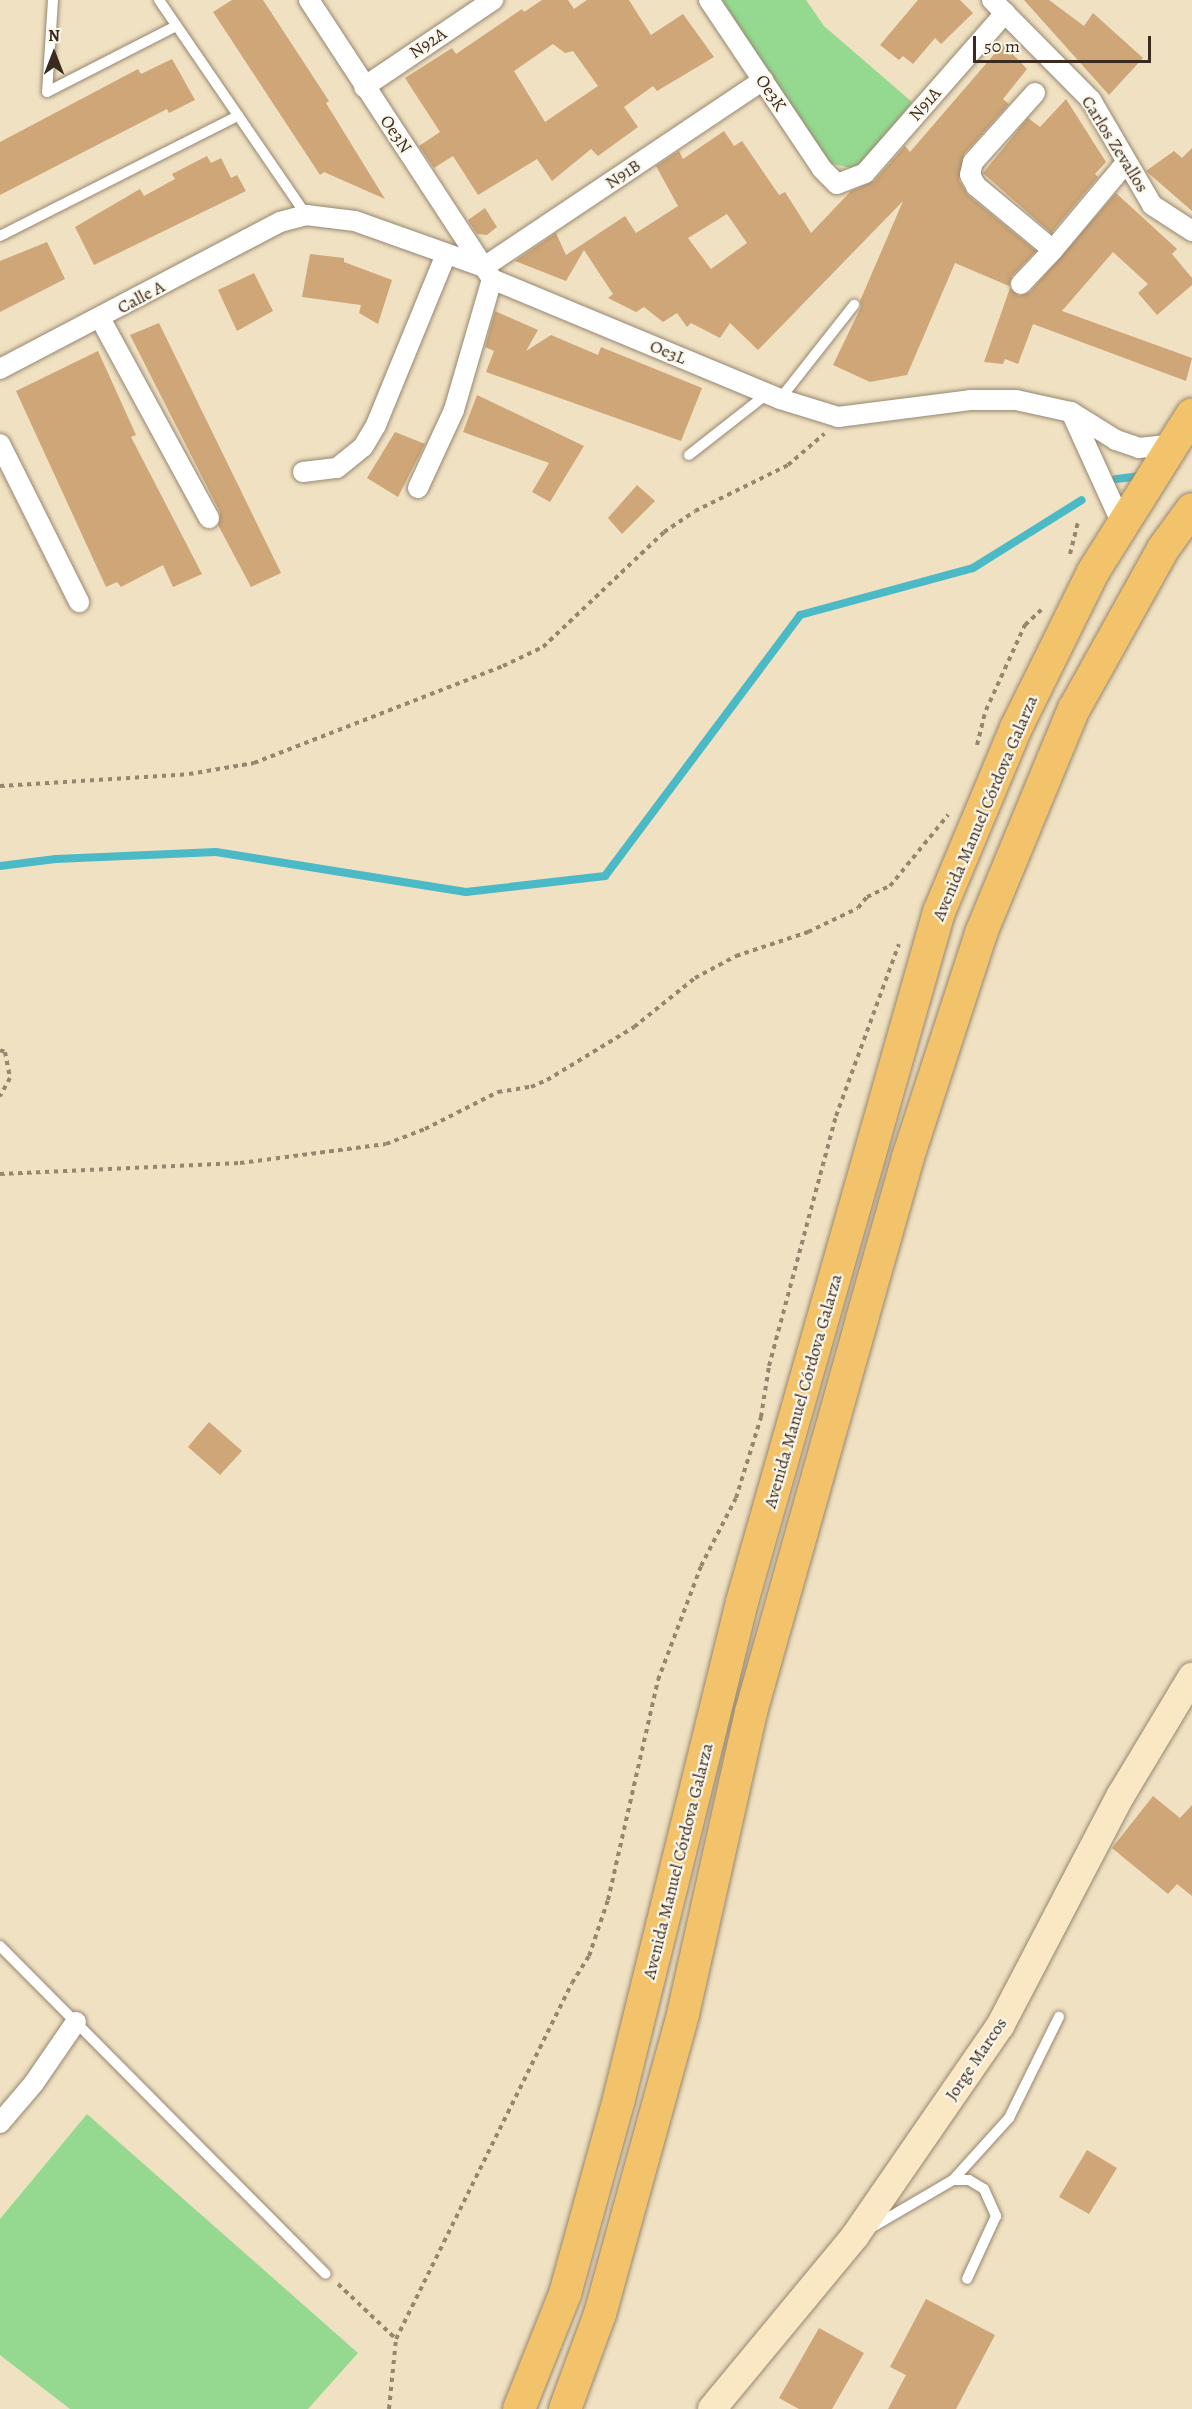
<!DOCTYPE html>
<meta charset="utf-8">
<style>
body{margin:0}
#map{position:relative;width:1192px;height:2409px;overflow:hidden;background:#f0e1c2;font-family:Alegreya,serif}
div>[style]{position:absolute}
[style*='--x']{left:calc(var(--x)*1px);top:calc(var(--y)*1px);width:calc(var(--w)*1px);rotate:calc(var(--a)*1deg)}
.green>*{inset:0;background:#95d991}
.stream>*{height:8px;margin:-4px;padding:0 4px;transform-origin:4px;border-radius:4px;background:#4cbac6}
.building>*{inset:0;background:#cfa677}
.path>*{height:4px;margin-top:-2px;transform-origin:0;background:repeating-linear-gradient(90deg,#968670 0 4.5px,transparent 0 9px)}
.roads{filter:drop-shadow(0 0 2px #968670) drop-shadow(0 0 2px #968670)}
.service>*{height:10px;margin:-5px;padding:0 5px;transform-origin:5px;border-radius:5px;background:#fff}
.minor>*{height:20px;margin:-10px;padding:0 10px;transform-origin:10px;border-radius:10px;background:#fff}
.secondary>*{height:28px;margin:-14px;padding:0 14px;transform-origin:14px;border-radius:14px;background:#fae7c3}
.primary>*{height:32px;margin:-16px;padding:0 16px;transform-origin:16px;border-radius:16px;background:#f2c36a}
span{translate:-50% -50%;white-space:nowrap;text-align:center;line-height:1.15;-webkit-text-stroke:4.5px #fbf7ec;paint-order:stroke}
.street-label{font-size:18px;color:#3b2a1e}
.north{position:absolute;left:24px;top:24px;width:60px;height:60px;-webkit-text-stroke:4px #fbf7ec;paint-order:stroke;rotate:0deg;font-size:16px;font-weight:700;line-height:24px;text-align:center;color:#3b2a1e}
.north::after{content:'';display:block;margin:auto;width:21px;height:27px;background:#3b2a1e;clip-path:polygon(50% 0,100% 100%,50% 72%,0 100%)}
.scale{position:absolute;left:973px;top:36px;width:178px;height:27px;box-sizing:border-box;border:3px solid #3b2a1e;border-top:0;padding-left:8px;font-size:18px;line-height:21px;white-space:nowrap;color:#3b2a1e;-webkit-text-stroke:4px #fbf7ec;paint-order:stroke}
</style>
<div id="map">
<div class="green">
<i style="clip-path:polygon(722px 0,806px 0,824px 26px,912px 102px,868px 160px,851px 168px,828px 163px)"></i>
<i style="clip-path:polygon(87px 2114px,358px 2353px,308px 2409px,70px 2409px,0 2355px,0 2219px)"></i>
</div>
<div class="stream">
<i style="--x:1116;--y:479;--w:25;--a:-7"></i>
<i style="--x:0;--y:866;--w:56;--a:-7.1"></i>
<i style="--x:56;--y:859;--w:160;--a:-2.5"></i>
<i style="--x:216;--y:852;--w:253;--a:9.1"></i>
<i style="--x:466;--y:892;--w:140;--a:-6.6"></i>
<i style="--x:605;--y:876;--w:326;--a:-53.2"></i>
<i style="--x:800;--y:615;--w:179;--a:-15.2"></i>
<i style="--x:973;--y:568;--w:128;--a:-32"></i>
</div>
<div class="building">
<i style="clip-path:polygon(232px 0,263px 0,329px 101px,326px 103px,385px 199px,324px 172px,320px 175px,213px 12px)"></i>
<i style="clip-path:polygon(evenodd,542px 0,568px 0,574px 9px,587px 0,629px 0,651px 35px,683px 14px,714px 57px,657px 91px,653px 86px,624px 107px,638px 127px,598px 156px,591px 149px,552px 181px,537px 159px,478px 195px,453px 156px,434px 168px,419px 146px,440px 132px,405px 78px,452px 48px,456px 54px,522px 9px,524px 12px,542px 0,553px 44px,565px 53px,573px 51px,598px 86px,545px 122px,514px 71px,553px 44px)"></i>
<i style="clip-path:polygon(918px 0,960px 0,973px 13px,941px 44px,935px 38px,913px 64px,903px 56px,899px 60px,880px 45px)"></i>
<i style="clip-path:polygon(1024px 0,1049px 0,1084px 26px,1093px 13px,1143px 58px,1109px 95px)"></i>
<i style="clip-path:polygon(evenodd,1003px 44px,1027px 69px,1003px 99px,1009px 104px,964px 154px,959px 180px,968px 195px,1036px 251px,1012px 276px,1009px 286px,955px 263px,907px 375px,870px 382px,833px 365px,861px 307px,860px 301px,903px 201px,758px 350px,730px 323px,720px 338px,691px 323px,687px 327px,677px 313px,663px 322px,644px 307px,636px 312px,608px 298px,613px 294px,584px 250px,566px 281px,515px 261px,556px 233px,566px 255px,625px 216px,636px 233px,678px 206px,656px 166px,679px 151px,683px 159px,724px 131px,734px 146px,742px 141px,779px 195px,785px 192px,811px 233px,851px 191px,874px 181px,905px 146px,910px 152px,1003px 44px,727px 214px,747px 243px,711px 269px,688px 238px,727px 214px)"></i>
<i style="clip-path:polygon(172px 59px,195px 100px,169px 113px,167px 109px,0 195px,0 142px,138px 69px,141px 74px)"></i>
<i style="clip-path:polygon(1066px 99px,1106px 162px,1095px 174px,1098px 177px,1051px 233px,983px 173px,1028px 118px,1040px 127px)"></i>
<i style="clip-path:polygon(1192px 148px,1192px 211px,1146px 171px,1174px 151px,1182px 158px)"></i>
<i style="clip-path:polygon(207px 156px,211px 163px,221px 158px,231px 178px,237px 175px,246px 191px,94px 265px,75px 227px,140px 189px,144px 196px,175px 179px,172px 174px)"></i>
<i style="clip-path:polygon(1116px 193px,1177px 249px,1172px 254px,1192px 278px,1192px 285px,1157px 315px,1138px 293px,1148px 284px,1113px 252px,1062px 311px,1192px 358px,1186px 381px,1033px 324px,1018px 364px,1005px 359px,1003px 364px,984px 362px,1010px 288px,1019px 296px,1030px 292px)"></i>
<i style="clip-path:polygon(485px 208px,497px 227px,487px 235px,477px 234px,468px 220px)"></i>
<i style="clip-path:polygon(47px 242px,65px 279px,0 312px,0 261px)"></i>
<i style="clip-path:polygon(310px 254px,344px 258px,344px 262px,392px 280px,378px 324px,359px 313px,361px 305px,302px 297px)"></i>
<i style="clip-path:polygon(254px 273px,273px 311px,237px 331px,218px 290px)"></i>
<i style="clip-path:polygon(495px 311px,538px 330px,526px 351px,551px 335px,598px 355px,601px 347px,702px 388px,681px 441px,486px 372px,494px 351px,485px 347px)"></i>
<i style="clip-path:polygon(159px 323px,281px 573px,251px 587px,218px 525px,220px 512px,130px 335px)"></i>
<i style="clip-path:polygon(98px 351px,136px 435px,131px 437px,202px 574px,173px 587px,163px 565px,121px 587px,117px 582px,106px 587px,16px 391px)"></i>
<i style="clip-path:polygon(477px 395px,584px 446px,550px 502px,532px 492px,549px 463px,463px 432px)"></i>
<i style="clip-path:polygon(395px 432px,425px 444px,398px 497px,367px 478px)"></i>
<i style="clip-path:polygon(637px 485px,655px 501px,622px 534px,608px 518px)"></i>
<i style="clip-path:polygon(209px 1422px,242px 1451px,220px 1475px,188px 1447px)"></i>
<i style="clip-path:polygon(1153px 1796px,1180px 1818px,1192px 1805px,1192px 1896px,1177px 1884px,1168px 1894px,1112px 1848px)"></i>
<i style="clip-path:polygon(1087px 2150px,1117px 2168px,1089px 2214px,1059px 2197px)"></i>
<i style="clip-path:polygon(926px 2299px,995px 2335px,956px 2409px,888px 2409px,906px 2375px,890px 2367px)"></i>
<i style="clip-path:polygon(819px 2328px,864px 2353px,832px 2409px,799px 2409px,779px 2398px)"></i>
</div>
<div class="path">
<i style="--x:1070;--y:554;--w:32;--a:-76"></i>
<i style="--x:977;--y:745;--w:36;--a:-76"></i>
<i style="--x:986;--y:710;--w:94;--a:-65.4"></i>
<i style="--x:1025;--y:625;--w:26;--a:-43"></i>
<i style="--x:0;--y:786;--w:189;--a:-3.6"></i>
<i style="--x:189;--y:774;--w:66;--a:-9.6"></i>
<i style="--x:254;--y:763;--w:267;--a:-21.3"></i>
<i style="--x:503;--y:666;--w:44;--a:-25.4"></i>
<i style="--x:543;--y:647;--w:167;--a:-43.5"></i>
<i style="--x:664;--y:532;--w:37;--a:-34"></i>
<i style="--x:695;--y:511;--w:104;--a:-26.3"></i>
<i style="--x:788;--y:465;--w:48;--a:-40.7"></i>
<i style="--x:0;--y:1050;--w:5;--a:22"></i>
<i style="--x:5;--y:1052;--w:26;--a:79"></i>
<i style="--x:10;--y:1078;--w:21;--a:119"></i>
<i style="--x:0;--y:1174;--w:240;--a:-2.6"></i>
<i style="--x:240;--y:1163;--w:147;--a:-7.4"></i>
<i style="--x:386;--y:1144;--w:42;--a:-21"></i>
<i style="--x:425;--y:1129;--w:82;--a:-26.9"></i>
<i style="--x:498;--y:1092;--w:33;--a:-9"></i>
<i style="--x:531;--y:1087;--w:17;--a:-24"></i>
<i style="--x:547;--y:1080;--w:102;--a:-31.3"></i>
<i style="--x:634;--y:1027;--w:78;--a:-38.8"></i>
<i style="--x:695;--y:978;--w:47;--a:-28.2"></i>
<i style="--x:736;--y:956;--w:76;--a:-18.4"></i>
<i style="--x:808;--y:932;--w:55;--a:-25.6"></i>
<i style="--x:858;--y:908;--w:14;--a:-51"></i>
<i style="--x:867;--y:897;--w:25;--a:-26"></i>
<i style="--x:890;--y:886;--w:92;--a:-50.8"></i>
<i style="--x:338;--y:2284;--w:80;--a:43.5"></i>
<i style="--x:396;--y:2339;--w:397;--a:-63.7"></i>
<i style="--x:572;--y:1983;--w:32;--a:-58"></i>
<i style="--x:589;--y:1956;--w:59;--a:-71.3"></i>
<i style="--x:608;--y:1900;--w:226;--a:-77.2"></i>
<i style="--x:658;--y:1680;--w:122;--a:-69.3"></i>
<i style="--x:701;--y:1566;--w:76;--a:-62.8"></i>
<i style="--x:736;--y:1498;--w:85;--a:-72.8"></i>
<i style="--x:761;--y:1417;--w:52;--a:-81.1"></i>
<i style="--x:769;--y:1366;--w:259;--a:-75"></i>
<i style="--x:836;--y:1116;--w:183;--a:-69.9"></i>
<i style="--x:389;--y:2409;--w:70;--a:-84.3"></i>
</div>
<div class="roads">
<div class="service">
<i style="--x:53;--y:0;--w:92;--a:93.7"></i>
<i style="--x:47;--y:92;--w:145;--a:-27.1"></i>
<i style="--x:159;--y:0;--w:260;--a:55.6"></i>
<i style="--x:0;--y:236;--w:267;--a:-26.8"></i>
<i style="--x:780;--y:399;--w:120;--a:-51.8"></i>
<i style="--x:689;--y:455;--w:100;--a:-38.1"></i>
<i style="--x:0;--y:1946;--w:462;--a:45.2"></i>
<i style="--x:953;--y:2180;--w:16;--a:0"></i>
<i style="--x:969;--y:2180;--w:17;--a:31"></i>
<i style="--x:984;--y:2189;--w:30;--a:66"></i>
<i style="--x:996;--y:2216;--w:69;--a:114.7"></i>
<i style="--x:869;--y:2229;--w:97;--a:-30.3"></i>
<i style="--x:953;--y:2180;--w:84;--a:-47.9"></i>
<i style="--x:1009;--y:2118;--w:113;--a:-63.7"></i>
</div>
<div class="minor">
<i style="--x:309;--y:0;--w:319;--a:56.8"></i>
<i style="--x:484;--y:267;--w:336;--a:-33.8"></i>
<i style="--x:709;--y:0;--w:203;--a:56.2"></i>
<i style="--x:822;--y:169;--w:21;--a:45"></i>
<i style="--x:837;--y:184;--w:30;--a:-21"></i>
<i style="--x:865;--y:173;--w:213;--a:-48.8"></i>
<i style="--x:992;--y:0;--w:141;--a:45.3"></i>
<i style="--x:1091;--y:100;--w:121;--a:59.8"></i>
<i style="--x:1152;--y:205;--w:48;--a:33"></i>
<i style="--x:364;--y:87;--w:156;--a:-34"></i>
<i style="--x:1035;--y:93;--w:93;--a:131.9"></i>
<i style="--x:973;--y:162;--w:13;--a:103"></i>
<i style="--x:970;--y:175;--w:13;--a:61"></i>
<i style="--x:976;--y:186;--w:100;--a:39.7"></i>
<i style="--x:1053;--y:250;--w:112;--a:-50.1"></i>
<i style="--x:1021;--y:284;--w:47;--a:-46.7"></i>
<i style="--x:100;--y:318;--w:228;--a:61.4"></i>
<i style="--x:0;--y:369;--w:316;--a:-27.7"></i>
<i style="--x:280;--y:222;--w:27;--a:-15"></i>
<i style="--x:306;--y:215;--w:49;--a:7"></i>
<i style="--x:355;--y:221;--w:137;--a:19.6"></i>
<i style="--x:484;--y:267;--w:14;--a:56"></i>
<i style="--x:492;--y:279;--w:312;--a:22.6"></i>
<i style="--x:780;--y:399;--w:61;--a:17.2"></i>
<i style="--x:838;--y:417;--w:133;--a:-7.3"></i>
<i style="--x:970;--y:400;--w:46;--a:0"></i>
<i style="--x:1016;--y:400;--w:56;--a:12.3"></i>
<i style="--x:1071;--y:412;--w:53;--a:31.9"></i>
<i style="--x:1116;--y:440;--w:24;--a:19"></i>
<i style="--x:1139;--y:448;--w:31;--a:-6"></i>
<i style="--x:1071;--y:412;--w:123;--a:65.5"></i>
<i style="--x:0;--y:444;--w:177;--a:63.4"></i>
<i style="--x:303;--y:472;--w:34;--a:-7"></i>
<i style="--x:337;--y:468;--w:33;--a:-39"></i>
<i style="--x:363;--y:447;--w:26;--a:-59"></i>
<i style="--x:376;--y:425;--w:185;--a:-67.7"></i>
<i style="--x:418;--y:488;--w:86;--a:-65.2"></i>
<i style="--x:454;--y:410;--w:136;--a:-73.8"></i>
<i style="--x:0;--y:2123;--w:52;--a:-49.6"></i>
<i style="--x:34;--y:2083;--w:74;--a:-55.5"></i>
</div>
<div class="secondary">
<i style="--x:712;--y:2409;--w:224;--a:-50.4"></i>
<i style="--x:855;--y:2236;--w:255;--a:-55.4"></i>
<i style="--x:1000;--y:2026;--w:261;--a:-62.4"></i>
<i style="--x:1121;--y:1795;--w:138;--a:-59"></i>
</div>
<div class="primary">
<i style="--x:519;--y:2409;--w:124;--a:-68.2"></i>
<i style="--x:565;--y:2294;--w:202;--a:-74.5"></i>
<i style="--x:619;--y:2099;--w:512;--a:-76.1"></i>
<i style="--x:742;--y:1602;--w:718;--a:-74.07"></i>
<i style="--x:939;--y:912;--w:199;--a:-67.3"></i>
<i style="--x:1016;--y:728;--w:174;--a:-63.7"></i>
<i style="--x:1093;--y:572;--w:186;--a:-57.9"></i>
<i style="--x:565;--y:2409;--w:101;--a:-69.8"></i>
<i style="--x:600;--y:2314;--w:311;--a:-74.5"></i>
<i style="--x:683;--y:2014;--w:310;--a:-77.3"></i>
<i style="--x:751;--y:1712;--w:408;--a:-74.2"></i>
<i style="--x:862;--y:1319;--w:168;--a:-74.1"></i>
<i style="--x:908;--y:1157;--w:236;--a:-71.9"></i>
<i style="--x:981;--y:933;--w:243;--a:-67.5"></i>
<i style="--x:1074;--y:709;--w:183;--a:-60.9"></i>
<i style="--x:1163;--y:549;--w:49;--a:-54.1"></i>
</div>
</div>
<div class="street-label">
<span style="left:428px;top:43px;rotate:-34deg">N92A</span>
<span style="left:771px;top:93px;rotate:56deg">Oe3K</span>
<span style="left:925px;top:104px;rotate:-49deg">N91A</span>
<span style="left:396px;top:134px;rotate:56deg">Oe3N</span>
<span style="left:1115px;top:144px;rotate:58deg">Carlos Zevallos</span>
<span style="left:623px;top:174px;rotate:-34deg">N91B</span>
<span style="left:141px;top:297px;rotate:-28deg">Calle A</span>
<span style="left:668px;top:352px;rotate:22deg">Oe3L</span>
<span style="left:985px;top:808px;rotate:-67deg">Avenida Manuel Córdova Galarza</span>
<span style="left:803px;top:1391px;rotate:-74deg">Avenida Manuel Córdova Galarza</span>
<span style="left:678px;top:1861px;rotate:-76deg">Avenida Manuel Córdova Galarza</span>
<span style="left:976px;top:2059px;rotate:-56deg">Jorge Marcos</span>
</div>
<div class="north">N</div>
<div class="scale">50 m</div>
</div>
